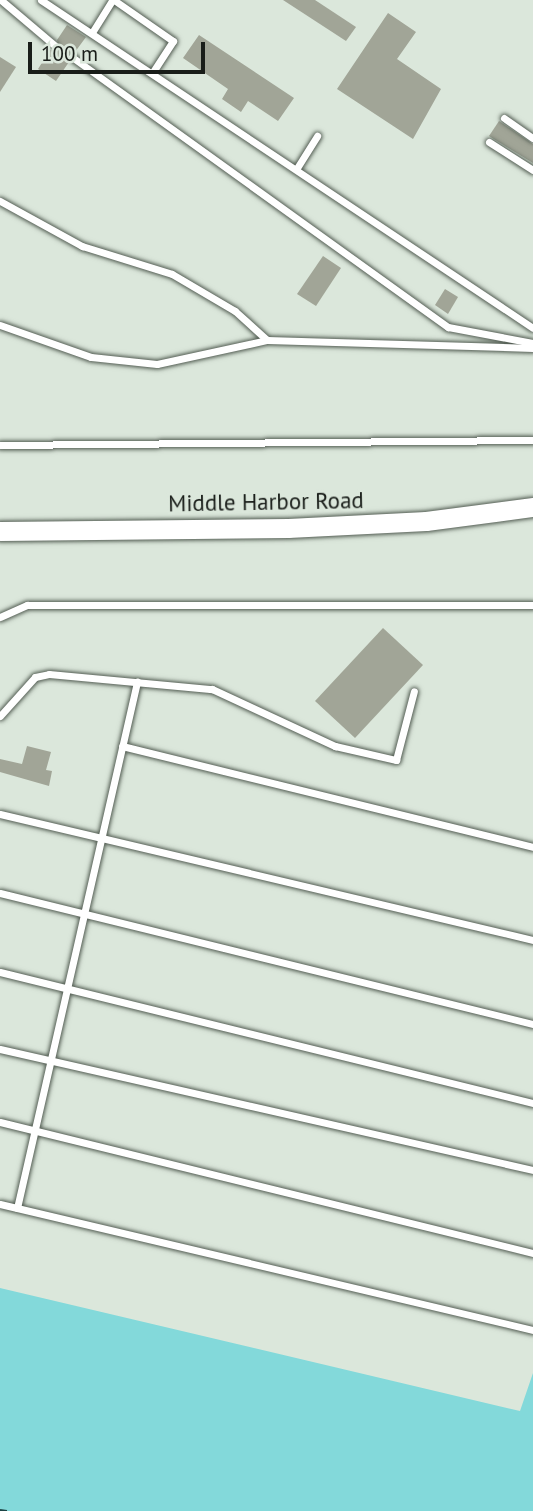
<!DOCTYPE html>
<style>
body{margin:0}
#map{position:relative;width:533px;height:1511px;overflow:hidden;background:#dbe7db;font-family:"PT Sans",sans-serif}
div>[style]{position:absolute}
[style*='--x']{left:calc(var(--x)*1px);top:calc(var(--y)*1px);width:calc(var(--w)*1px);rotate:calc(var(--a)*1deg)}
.water>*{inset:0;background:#83d9da}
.ferry>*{height:2px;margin-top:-1px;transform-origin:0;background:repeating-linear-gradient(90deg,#1b4344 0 9px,transparent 0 16px)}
.building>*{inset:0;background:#a1a597}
.roads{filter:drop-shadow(0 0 2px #535d53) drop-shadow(0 0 2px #535d53)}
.service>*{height:7px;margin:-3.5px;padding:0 3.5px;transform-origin:3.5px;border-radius:3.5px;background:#fff}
.secondary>*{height:19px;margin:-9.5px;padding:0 9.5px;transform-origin:9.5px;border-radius:9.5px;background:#fff}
span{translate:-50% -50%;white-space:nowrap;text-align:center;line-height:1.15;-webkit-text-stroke:5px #dbe7db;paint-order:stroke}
.street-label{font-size:23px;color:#191d19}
.scale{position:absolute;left:28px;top:42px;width:177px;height:32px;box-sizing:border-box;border:4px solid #191d19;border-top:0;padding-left:9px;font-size:21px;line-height:24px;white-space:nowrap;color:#191d19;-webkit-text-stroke:5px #dbe7db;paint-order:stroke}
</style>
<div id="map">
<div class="water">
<i style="clip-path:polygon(0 1288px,520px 1411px,533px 1373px,533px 1511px,0 1511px)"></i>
</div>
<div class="ferry">
<i style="--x:0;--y:1510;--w:7;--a:8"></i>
</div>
<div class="building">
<i style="clip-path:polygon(283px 0,315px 0,356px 27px,346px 41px)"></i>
<i style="clip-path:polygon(388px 13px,416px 32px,397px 59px,441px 89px,413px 139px,337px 89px)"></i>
<i style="clip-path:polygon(67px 25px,86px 37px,75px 52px,67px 54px,69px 62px,56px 81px,38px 69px,50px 50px,59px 48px,57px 40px)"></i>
<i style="clip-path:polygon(199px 35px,294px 98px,278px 121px,248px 101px,241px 112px,222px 99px,228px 89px,183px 58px)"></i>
<i style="clip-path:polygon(0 57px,16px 67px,0 92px)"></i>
<i style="clip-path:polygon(499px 121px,533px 144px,533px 163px,489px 136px)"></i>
<i style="clip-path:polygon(323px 256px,341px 268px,316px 306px,297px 294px)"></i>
<i style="clip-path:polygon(445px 289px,458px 297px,448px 314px,435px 305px)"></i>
<i style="clip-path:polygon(383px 628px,423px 665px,355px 738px,315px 701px)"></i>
<i style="clip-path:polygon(27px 746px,51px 752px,46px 770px,52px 771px,49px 786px,0 772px,0 759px,22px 764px)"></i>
</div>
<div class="roads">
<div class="service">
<i style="--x:1;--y:0;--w:70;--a:40.3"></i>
<i style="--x:41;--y:0;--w:591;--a:33.69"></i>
<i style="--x:114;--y:0;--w:72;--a:34.8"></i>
<i style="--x:173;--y:41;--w:37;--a:123"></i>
<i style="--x:93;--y:31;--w:36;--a:-58"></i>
<i style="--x:72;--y:57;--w:463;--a:35.7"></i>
<i style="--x:448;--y:327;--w:86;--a:10.7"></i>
<i style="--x:504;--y:118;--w:35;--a:35"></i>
<i style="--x:489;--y:142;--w:52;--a:32.5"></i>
<i style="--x:297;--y:168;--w:38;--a:-58"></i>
<i style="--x:0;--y:201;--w:94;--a:28.8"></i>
<i style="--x:82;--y:246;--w:94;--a:17.3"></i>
<i style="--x:172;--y:274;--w:73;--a:30.4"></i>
<i style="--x:235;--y:311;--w:43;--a:42.2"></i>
<i style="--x:0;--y:325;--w:96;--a:19.4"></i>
<i style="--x:91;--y:357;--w:66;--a:6.1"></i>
<i style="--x:157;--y:364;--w:113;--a:-12.3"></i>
<i style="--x:267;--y:340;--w:266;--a:1.7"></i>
<i style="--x:0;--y:445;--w:533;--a:-0.54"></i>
<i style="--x:0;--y:617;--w:30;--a:-24"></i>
<i style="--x:27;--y:605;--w:506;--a:0"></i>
<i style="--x:0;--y:716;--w:52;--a:-48.1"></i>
<i style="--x:35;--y:677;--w:14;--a:-12"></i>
<i style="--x:49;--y:674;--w:164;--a:5.3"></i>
<i style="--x:212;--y:689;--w:136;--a:24.9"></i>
<i style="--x:335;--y:746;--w:63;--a:12.9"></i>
<i style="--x:396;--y:760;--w:71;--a:-75.4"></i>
<i style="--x:122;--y:746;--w:423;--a:13.8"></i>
<i style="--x:0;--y:814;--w:548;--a:13.3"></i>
<i style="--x:0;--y:893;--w:549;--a:13.81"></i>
<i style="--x:0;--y:972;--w:549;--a:13.81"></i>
<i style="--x:0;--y:1049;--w:547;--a:12.79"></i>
<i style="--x:0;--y:1122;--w:549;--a:13.81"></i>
<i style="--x:0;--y:1204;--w:548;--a:13.3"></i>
<i style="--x:17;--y:1208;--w:540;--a:-77.15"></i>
</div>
<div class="secondary">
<i style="--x:0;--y:531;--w:288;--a:-0.6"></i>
<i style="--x:288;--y:528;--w:138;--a:-2.9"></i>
<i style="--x:426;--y:521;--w:108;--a:-7.5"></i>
</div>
</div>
<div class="street-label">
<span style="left:266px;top:502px;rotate:-1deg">Middle Harbor Road</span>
</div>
<div class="scale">100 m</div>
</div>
